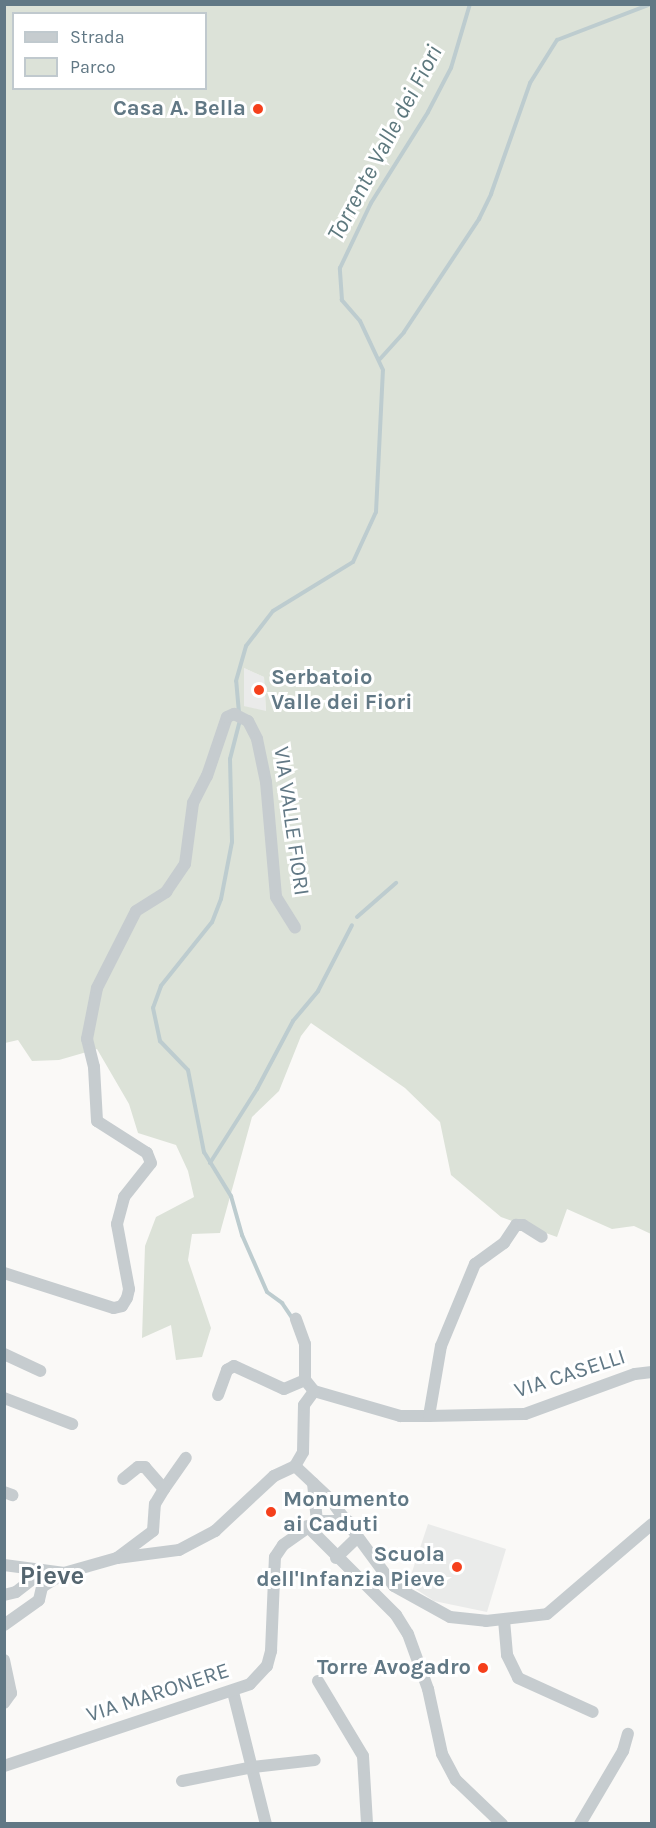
<!DOCTYPE html>
<style>
body{margin:0}
#map{position:relative;width:656px;height:1828px;overflow:hidden;background:#faf9f7;font-family:Karla,sans-serif}
div>[style]{position:absolute}
[style*='--x']{left:calc(var(--x)*1px);top:calc(var(--y)*1px);width:calc(var(--w)*1px);rotate:calc(var(--a)*1deg)}
.built>*{inset:0;background:#eaebea}
.green>*{inset:0;background:#dce2d8}
.stream>*{height:4px;margin:-2px;padding:0 2px;transform-origin:2px;border-radius:2px;background:#bdcccf}
.minor>*{height:12px;margin:-6px;padding:0 6px;transform-origin:6px;border-radius:6px;background:#c6cccf}
.dots>*{width:16px;height:16px;translate:-50% -50%;box-sizing:border-box;border:3px solid #fff;border-radius:50%}
span{translate:-50% -50%;white-space:nowrap;text-align:center;line-height:1.15;-webkit-text-stroke:6px #fff;paint-order:stroke}
.poi-label{font-size:22px;color:#617885;font-weight:700}
.right{translate:-100% -50%;text-align:right}
.left{translate:0 -50%;text-align:left}
.street-label{font-size:22px;color:#617885}
.water-label{font-size:24px;color:#5d787e;font-style:italic}
.quarter-label{font-size:26px;color:#54656f;font-weight:700}
.frame{position:absolute;inset:0;border:6px solid #617885;pointer-events:none}
.legend{position:absolute;left:12px;top:12px;width:195px;height:78px;box-sizing:border-box;background:#fff;border:2px solid #c0c9ce;margin:0;padding:8px 10px;list-style:none;font-size:18px;color:#617885}
.legend li{display:flex;align-items:center;gap:12px;height:30px}
.legend b{width:30px;border:2px solid #c0c9ce}
</style>
<div id="map">
<div class="built">
<i style="clip-path:polygon(244px 668px,264px 677px,266px 712px,243px 706px)"></i>
<i style="clip-path:polygon(428px 1524px,506px 1549px,487px 1612px,434px 1601px,408px 1584px)"></i>
</div>
<div class="green">
<i style="clip-path:polygon(evenodd,4px 5px,651px 5px,651px 1234px,634px 1226px,612px 1229px,567px 1209px,557px 1237px,501px 1217px,451px 1175px,440px 1122px,405px 1088px,311px 1023px,301px 1036px,279px 1091px,252px 1117px,220px 1233px,192px 1234px,188px 1260px,211px 1328px,202px 1357px,176px 1360px,171px 1325px,142px 1338px,145px 1246px,156px 1217px,194px 1197px,188px 1171px,176px 1145px,138px 1133px,129px 1104px,97px 1049px,59px 1060px,32px 1061px,18px 1040px,5px 1043px,4px 5px,14px 14px,206px 14px,206px 88px,14px 88px,14px 14px,4px 5px,244px 668px,264px 677px,266px 711px,244px 706px,244px 668px)"></i>
</div>
<div class="stream">
<i style="--x:380;--y:359;--w:36;--a:-48"></i>
<i style="--x:404;--y:332;--w:136;--a:-56.4"></i>
<i style="--x:479;--y:219;--w:28;--a:-64"></i>
<i style="--x:491;--y:194;--w:118;--a:-70.6"></i>
<i style="--x:530;--y:83;--w:51;--a:-57.9"></i>
<i style="--x:557;--y:40;--w:101;--a:-21"></i>
<i style="--x:239;--y:713;--w:32;--a:-95"></i>
<i style="--x:236;--y:681;--w:36;--a:-74"></i>
<i style="--x:246;--y:646;--w:44;--a:-52.4"></i>
<i style="--x:273;--y:611;--w:94;--a:-31.5"></i>
<i style="--x:353;--y:562;--w:55;--a:-65.3"></i>
<i style="--x:376;--y:512;--w:142;--a:-87.2"></i>
<i style="--x:383;--y:370;--w:54;--a:-115.1"></i>
<i style="--x:360;--y:321;--w:28;--a:-131"></i>
<i style="--x:342;--y:300;--w:32;--a:-94"></i>
<i style="--x:340;--y:268;--w:72;--a:-64.5"></i>
<i style="--x:371;--y:203;--w:107;--a:-57.9"></i>
<i style="--x:428;--y:112;--w:50;--a:-62.4"></i>
<i style="--x:451;--y:68;--w:67;--a:-73.5"></i>
<i style="--x:240;--y:720;--w:40;--a:104.4"></i>
<i style="--x:230;--y:759;--w:83;--a:88.6"></i>
<i style="--x:232;--y:842;--w:58;--a:100.9"></i>
<i style="--x:221;--y:899;--w:25;--a:111"></i>
<i style="--x:212;--y:922;--w:82;--a:128.6"></i>
<i style="--x:161;--y:986;--w:23;--a:110"></i>
<i style="--x:153;--y:1008;--w:34;--a:78"></i>
<i style="--x:160;--y:1041;--w:40;--a:46"></i>
<i style="--x:188;--y:1070;--w:84;--a:79"></i>
<i style="--x:204;--y:1152;--w:52;--a:58.5"></i>
<i style="--x:231;--y:1196;--w:41;--a:74.2"></i>
<i style="--x:242;--y:1235;--w:62;--a:66.3"></i>
<i style="--x:267;--y:1292;--w:19;--a:36"></i>
<i style="--x:282;--y:1303;--w:18;--a:56"></i>
<i style="--x:357;--y:917;--w:52;--a:-41.1"></i>
<i style="--x:210;--y:1163;--w:88;--a:-57.6"></i>
<i style="--x:257;--y:1089;--w:77;--a:-62.1"></i>
<i style="--x:293;--y:1021;--w:39;--a:-50"></i>
<i style="--x:318;--y:991;--w:74;--a:-62.7"></i>
</div>
<div class="minor">
<i style="--x:4;--y:1273;--w:115;--a:17.7"></i>
<i style="--x:114;--y:1308;--w:8;--a:-14"></i>
<i style="--x:122;--y:1306;--w:9;--a:-58"></i>
<i style="--x:127;--y:1298;--w:9;--a:-77"></i>
<i style="--x:129;--y:1289;--w:66;--a:-100.5"></i>
<i style="--x:117;--y:1224;--w:28;--a:-75"></i>
<i style="--x:124;--y:1197;--w:43;--a:-51.5"></i>
<i style="--x:151;--y:1163;--w:11;--a:-112"></i>
<i style="--x:147;--y:1153;--w:59;--a:-147.4"></i>
<i style="--x:97;--y:1121;--w:54;--a:-93.2"></i>
<i style="--x:94;--y:1067;--w:29;--a:-104"></i>
<i style="--x:87;--y:1039;--w:52;--a:-78.9"></i>
<i style="--x:97;--y:988;--w:86;--a:-63.1"></i>
<i style="--x:136;--y:911;--w:36;--a:-32"></i>
<i style="--x:166;--y:892;--w:34;--a:-56"></i>
<i style="--x:185;--y:864;--w:62;--a:-82.5"></i>
<i style="--x:193;--y:803;--w:30;--a:-63"></i>
<i style="--x:207;--y:776;--w:62;--a:-71.3"></i>
<i style="--x:227;--y:717;--w:8;--a:-23"></i>
<i style="--x:234;--y:714;--w:16;--a:27"></i>
<i style="--x:248;--y:721;--w:20;--a:63"></i>
<i style="--x:257;--y:739;--w:44;--a:78.2"></i>
<i style="--x:266;--y:782;--w:115;--a:85"></i>
<i style="--x:276;--y:897;--w:36;--a:58"></i>
<i style="--x:4;--y:1354;--w:40;--a:25"></i>
<i style="--x:314;--y:1391;--w:90;--a:16.2"></i>
<i style="--x:400;--y:1416;--w:29;--a:0"></i>
<i style="--x:429;--y:1416;--w:71;--a:-80.3"></i>
<i style="--x:441;--y:1346;--w:89;--a:-67.5"></i>
<i style="--x:475;--y:1264;--w:36;--a:-36"></i>
<i style="--x:504;--y:1243;--w:22;--a:-56"></i>
<i style="--x:516;--y:1225;--w:7;--a:0"></i>
<i style="--x:523;--y:1225;--w:22;--a:32"></i>
<i style="--x:218;--y:1395;--w:27;--a:-70"></i>
<i style="--x:227;--y:1370;--w:8;--a:-30"></i>
<i style="--x:234;--y:1366;--w:55;--a:24.7"></i>
<i style="--x:284;--y:1389;--w:23;--a:-23"></i>
<i style="--x:4;--y:1398;--w:73;--a:20.9"></i>
<i style="--x:429;--y:1416;--w:96;--a:-1.2"></i>
<i style="--x:525;--y:1414;--w:117;--a:-20"></i>
<i style="--x:635;--y:1374;--w:17;--a:-7"></i>
<i style="--x:295;--y:1466;--w:48;--a:43.3"></i>
<i style="--x:330;--y:1499;--w:108;--a:53.7"></i>
<i style="--x:394;--y:1586;--w:64;--a:29"></i>
<i style="--x:450;--y:1617;--w:36;--a:6"></i>
<i style="--x:486;--y:1621;--w:61;--a:-6.5"></i>
<i style="--x:547;--y:1614;--w:138;--a:-40.6"></i>
<i style="--x:295;--y:1466;--w:16;--a:-60"></i>
<i style="--x:303;--y:1452;--w:47;--a:-88.8"></i>
<i style="--x:304;--y:1405;--w:17;--a:-54"></i>
<i style="--x:314;--y:1391;--w:14;--a:-129"></i>
<i style="--x:305;--y:1380;--w:36;--a:-90"></i>
<i style="--x:305;--y:1344;--w:27;--a:-110"></i>
<i style="--x:313;--y:1483;--w:38;--a:84"></i>
<i style="--x:164;--y:1489;--w:38;--a:-55"></i>
<i style="--x:4;--y:1492;--w:9;--a:21"></i>
<i style="--x:307;--y:1526;--w:126;--a:45"></i>
<i style="--x:396;--y:1615;--w:22;--a:58"></i>
<i style="--x:408;--y:1634;--w:59;--a:70"></i>
<i style="--x:428;--y:1689;--w:66;--a:77.8"></i>
<i style="--x:442;--y:1754;--w:30;--a:62"></i>
<i style="--x:456;--y:1780;--w:64;--a:43.7"></i>
<i style="--x:117;--y:1558;--w:45;--a:-36.9"></i>
<i style="--x:153;--y:1531;--w:27;--a:-86"></i>
<i style="--x:155;--y:1504;--w:17;--a:-59"></i>
<i style="--x:164;--y:1489;--w:29;--a:-131"></i>
<i style="--x:145;--y:1467;--w:7;--a:180"></i>
<i style="--x:138;--y:1467;--w:19;--a:141"></i>
<i style="--x:336;--y:1558;--w:30;--a:-44"></i>
<i style="--x:4;--y:1565;--w:61;--a:7.6"></i>
<i style="--x:64;--y:1573;--w:55;--a:-15.8"></i>
<i style="--x:117;--y:1558;--w:63;--a:-7.4"></i>
<i style="--x:179;--y:1550;--w:41;--a:-27.8"></i>
<i style="--x:215;--y:1531;--w:81;--a:-43"></i>
<i style="--x:274;--y:1476;--w:23;--a:-25"></i>
<i style="--x:4;--y:1595;--w:12;--a:-14"></i>
<i style="--x:16;--y:1592;--w:33;--a:-38"></i>
<i style="--x:504;--y:1620;--w:35;--a:85"></i>
<i style="--x:507;--y:1655;--w:25;--a:64"></i>
<i style="--x:518;--y:1678;--w:82;--a:24.4"></i>
<i style="--x:4;--y:1625;--w:43;--a:-35.5"></i>
<i style="--x:39;--y:1600;--w:13;--a:-77"></i>
<i style="--x:42;--y:1587;--w:26;--a:-32"></i>
<i style="--x:4;--y:1660;--w:34;--a:78"></i>
<i style="--x:11;--y:1693;--w:12;--a:125"></i>
<i style="--x:318;--y:1681;--w:87;--a:59"></i>
<i style="--x:363;--y:1756;--w:68;--a:86.6"></i>
<i style="--x:233;--y:1692;--w:136;--a:76"></i>
<i style="--x:4;--y:1766;--w:259;--a:-18.4"></i>
<i style="--x:250;--y:1684;--w:25;--a:-47"></i>
<i style="--x:267;--y:1666;--w:16;--a:-75"></i>
<i style="--x:271;--y:1651;--w:94;--a:-87.6"></i>
<i style="--x:275;--y:1557;--w:14;--a:-56"></i>
<i style="--x:283;--y:1545;--w:42;--a:-35.2"></i>
<i style="--x:317;--y:1521;--w:31;--a:0"></i>
<i style="--x:182;--y:1781;--w:72;--a:-11.2"></i>
<i style="--x:253;--y:1767;--w:62;--a:-6.4"></i>
<i style="--x:580;--y:1824;--w:85;--a:-59.5"></i>
<i style="--x:623;--y:1751;--w:18;--a:-74"></i>
</div>
<div class="dots">
<i style="left:258px;top:109px;background:#f5401c"></i>
<i style="left:259px;top:690px;background:#f5401c"></i>
<i style="left:271px;top:1512px;background:#f5401c"></i>
<i style="left:457px;top:1567px;background:#f5401c"></i>
<i style="left:483px;top:1668px;background:#f5401c"></i>
</div>
<div class="poi-label">
<span class="right" style="left:246px;top:109px">Casa A. Bella</span>
<span class="left" style="left:271px;top:690px">Serbatoio<br>Valle dei Fiori</span>
<span class="left" style="left:283px;top:1512px">Monumento<br>ai Caduti</span>
<span class="right" style="left:445px;top:1567px">Scuola<br>dell'Infanzia Pieve</span>
<span class="right" style="left:471px;top:1668px">Torre Avogadro</span>
</div>
<div class="street-label">
<span style="left:291px;top:821px;rotate:82deg">VIA VALLE FIORI</span>
<span style="left:570px;top:1374px;rotate:-18deg">VIA CASELLI</span>
<span style="left:158px;top:1693px;rotate:-18deg">VIA MARONERE</span>
</div>
<div class="water-label">
<span style="left:385px;top:143px;rotate:-62deg">Torrente Valle dei Fiori</span>
</div>
<div class="quarter-label">
<span style="left:52px;top:1576px">Pieve</span>
</div>
<div class="frame"></div>
<ul class="legend">
<li><b style="height:8px;background:#c6cccf"></b>Strada</li>
<li><b style="height:16px;background:#dce2d8"></b>Parco</li>
</ul>
</div>
